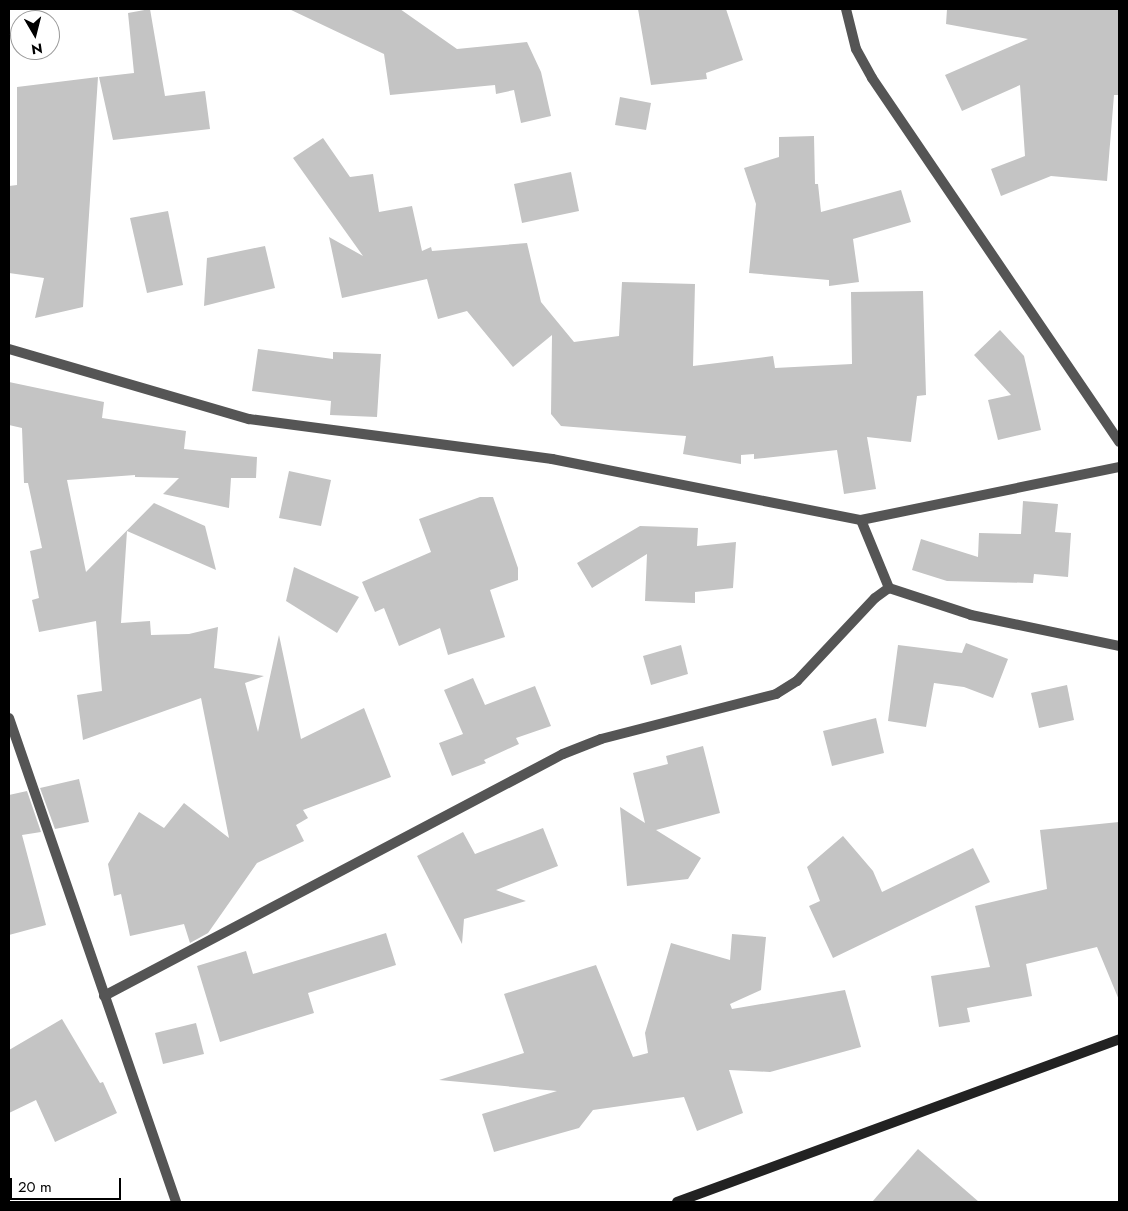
<!DOCTYPE html>
<style>
body{margin:0}
#map{position:relative;width:1128px;height:1211px;overflow:hidden;background:#fff;font-family:Jost,sans-serif}
div>[style]{position:absolute}
[style*='--x']{left:calc(var(--x)*1px);top:calc(var(--y)*1px);width:calc(var(--w)*1px);rotate:calc(var(--a)*1deg)}
.building>*{inset:0;background:#c4c4c4}
.street>*{height:10px;margin:-5px;padding:0 5px;transform-origin:5px;border-radius:5px;background:#555}
.secondary>*{height:10px;margin:-5px;padding:0 5px;transform-origin:5px;border-radius:5px;background:#222}
span{translate:-50% -50%;white-space:nowrap;text-align:center;line-height:1.15;-webkit-text-stroke:4.5px #fff;paint-order:stroke}
.frame{position:absolute;inset:0;border:10px solid #000;pointer-events:none}
.north{position:absolute;left:10px;top:10px;width:50px;height:50px;box-sizing:border-box;background:#fff;border:1px solid #999;border-radius:50%;rotate:172deg;font-size:14px;font-weight:700;line-height:20px;text-align:center;color:#000}
.north::after{content:'';display:block;margin:auto;width:18px;height:22px;background:#000;clip-path:polygon(50% 0,100% 100%,50% 72%,0 100%)}
.scale{position:absolute;left:10px;top:1178px;width:111px;height:22px;box-sizing:border-box;border:2px solid #000;border-top:0;padding-left:6px;font-size:15px;line-height:18px;white-space:nowrap;color:#000;-webkit-text-stroke:4px #fff;paint-order:stroke}
</style>
<div id="map">
<div class="building">
<i style="clip-path:polygon(150px 9px,165px 96px,205px 91px,210px 129px,113px 140px,99px 77px,134px 73px,128px 13px)"></i>
<i style="clip-path:polygon(289px 9px,400px 9px,457px 49px,527px 42px,541px 72px,551px 116px,521px 123px,514px 90px,496px 94px,495px 85px,390px 95px,384px 54px)"></i>
<i style="clip-path:polygon(638px 9px,726px 9px,743px 60px,706px 73px,707px 79px,651px 85px)"></i>
<i style="clip-path:polygon(947px 9px,1119px 9px,1119px 95px,1114px 95px,1107px 181px,1051px 176px,1001px 196px,991px 169px,1025px 156px,1020px 85px,962px 111px,945px 75px,1028px 39px,946px 24px)"></i>
<i style="clip-path:polygon(98px 77px,83px 307px,35px 318px,44px 278px,9px 273px,9px 186px,17px 185px,17px 87px)"></i>
<i style="clip-path:polygon(620px 97px,651px 103px,646px 130px,615px 125px)"></i>
<i style="clip-path:polygon(814px 136px,815px 184px,818px 184px,821px 212px,901px 190px,911px 222px,853px 239px,859px 282px,829px 286px,829px 280px,749px 273px,756px 204px,744px 168px,779px 157px,779px 137px)"></i>
<i style="clip-path:polygon(323px 138px,350px 177px,373px 174px,379px 212px,412px 206px,422px 251px,431px 247px,432px 251px,527px 243px,541px 302px,574px 342px,619px 336px,622px 282px,695px 284px,693px 366px,773px 356px,775px 368px,852px 364px,851px 292px,923px 291px,926px 395px,917px 396px,911px 442px,867px 437px,876px 489px,844px 494px,837px 450px,754px 459px,754px 454px,741px 455px,741px 464px,683px 454px,686px 436px,561px 426px,551px 414px,552px 335px,513px 367px,467px 311px,438px 319px,427px 279px,342px 298px,329px 237px,363px 256px,293px 158px)"></i>
<i style="clip-path:polygon(571px 172px,579px 211px,522px 223px,514px 184px)"></i>
<i style="clip-path:polygon(168px 211px,183px 285px,147px 293px,130px 218px)"></i>
<i style="clip-path:polygon(265px 246px,275px 288px,204px 306px,207px 258px)"></i>
<i style="clip-path:polygon(1000px 330px,1024px 356px,1041px 430px,998px 440px,988px 400px,1011px 395px,974px 355px)"></i>
<i style="clip-path:polygon(258px 349px,333px 359px,333px 352px,381px 354px,377px 417px,330px 415px,331px 401px,252px 391px)"></i>
<i style="clip-path:polygon(9px 382px,104px 402px,102px 418px,186px 431px,184px 449px,257px 457px,256px 478px,231px 478px,229px 508px,163px 494px,179px 478px,135px 477px,135px 475px,67px 480px,86px 572px,154px 503px,205px 526px,216px 570px,127px 531px,121px 623px,150px 621px,151px 635px,189px 634px,218px 627px,214px 668px,264px 676px,245px 683px,258px 732px,279px 635px,301px 739px,364px 708px,391px 777px,303px 810px,308px 818px,296px 825px,304px 841px,257px 863px,208px 933px,190px 943px,184px 924px,130px 936px,121px 894px,114px 896px,108px 864px,139px 812px,164px 828px,184px 803px,229px 838px,201px 698px,83px 740px,77px 695px,102px 691px,96px 621px,39px 632px,32px 600px,39px 598px,30px 551px,42px 548px,28px 483px,24px 483px,22px 428px,9px 425px)"></i>
<i style="clip-path:polygon(289px 471px,331px 480px,321px 526px,279px 518px)"></i>
<i style="clip-path:polygon(480px 497px,493px 497px,518px 568px,518px 580px,490px 590px,505px 637px,448px 655px,440px 628px,399px 646px,384px 608px,375px 612px,362px 582px,431px 552px,419px 519px)"></i>
<i style="clip-path:polygon(1023px 501px,1058px 504px,1055px 532px,1071px 533px,1068px 577px,1034px 574px,1033px 583px,947px 581px,912px 570px,921px 539px,978px 557px,979px 533px,1021px 534px)"></i>
<i style="clip-path:polygon(640px 526px,698px 528px,697px 546px,736px 542px,733px 588px,695px 592px,695px 603px,645px 601px,647px 554px,592px 588px,577px 563px)"></i>
<i style="clip-path:polygon(294px 567px,359px 597px,337px 633px,286px 601px)"></i>
<i style="clip-path:polygon(966px 643px,1008px 659px,993px 698px,964px 687px,934px 683px,926px 727px,888px 721px,898px 645px,962px 653px)"></i>
<i style="clip-path:polygon(681px 645px,688px 674px,651px 685px,643px 656px)"></i>
<i style="clip-path:polygon(473px 678px,485px 705px,535px 686px,551px 726px,516px 738px,519px 744px,484px 760px,486px 763px,452px 776px,439px 743px,463px 734px,444px 690px)"></i>
<i style="clip-path:polygon(1067px 685px,1074px 720px,1039px 728px,1031px 693px)"></i>
<i style="clip-path:polygon(876px 718px,884px 753px,832px 766px,823px 731px)"></i>
<i style="clip-path:polygon(703px 746px,720px 813px,656px 830px,701px 858px,688px 879px,627px 886px,620px 807px,645px 823px,633px 773px,668px 764px,666px 756px)"></i>
<i style="clip-path:polygon(79px 779px,89px 822px,55px 829px,40px 788px)"></i>
<i style="clip-path:polygon(27px 791px,41px 832px,22px 835px,46px 925px,9px 935px,9px 795px)"></i>
<i style="clip-path:polygon(1119px 822px,1119px 1000px,1097px 947px,1026px 964px,1032px 996px,967px 1008px,970px 1022px,939px 1027px,931px 976px,990px 967px,975px 906px,1047px 889px,1040px 830px)"></i>
<i style="clip-path:polygon(543px 828px,558px 866px,496px 890px,526px 901px,464px 919px,462px 944px,417px 856px,463px 832px,475px 854px)"></i>
<i style="clip-path:polygon(843px 836px,873px 871px,882px 892px,973px 848px,990px 882px,833px 958px,809px 906px,820px 901px,807px 867px)"></i>
<i style="clip-path:polygon(386px 933px,396px 965px,308px 993px,314px 1013px,220px 1042px,197px 966px,246px 951px,253px 974px)"></i>
<i style="clip-path:polygon(732px 934px,766px 937px,761px 990px,730px 1004px,732px 1009px,845px 990px,861px 1047px,770px 1072px,729px 1070px,743px 1113px,697px 1131px,684px 1097px,593px 1110px,579px 1128px,494px 1152px,482px 1114px,557px 1091px,439px 1080px,524px 1053px,504px 994px,596px 965px,633px 1057px,648px 1053px,645px 1033px,671px 943px,730px 960px)"></i>
<i style="clip-path:polygon(62px 1019px,100px 1083px,103px 1082px,117px 1113px,55px 1142px,36px 1100px,9px 1113px,9px 1050px)"></i>
<i style="clip-path:polygon(196px 1023px,204px 1054px,163px 1064px,155px 1033px)"></i>
<i style="clip-path:polygon(918px 1149px,979px 1202px,872px 1202px)"></i>
</div>
<div class="street">
<i style="--x:846;--y:9;--w:41;--a:76"></i>
<i style="--x:856;--y:49;--w:33;--a:61"></i>
<i style="--x:872;--y:78;--w:440;--a:55.8"></i>
<i style="--x:9;--y:349;--w:250;--a:16.3"></i>
<i style="--x:249;--y:419;--w:306;--a:7.5"></i>
<i style="--x:552;--y:459;--w:315;--a:11.2"></i>
<i style="--x:861;--y:520;--w:74;--a:67.6"></i>
<i style="--x:889;--y:588;--w:86;--a:18.2"></i>
<i style="--x:971;--y:615;--w:151;--a:11.8"></i>
<i style="--x:861;--y:520;--w:263;--a:-11.6"></i>
<i style="--x:9;--y:718;--w:512;--a:70.96"></i>
<i style="--x:104;--y:996;--w:519;--a:-27.8"></i>
<i style="--x:563;--y:754;--w:41;--a:-21.5"></i>
<i style="--x:601;--y:739;--w:181;--a:-14.4"></i>
<i style="--x:776;--y:694;--w:25;--a:-32"></i>
<i style="--x:797;--y:681;--w:114;--a:-46.8"></i>
<i style="--x:875;--y:598;--w:17;--a:-36"></i>
</div>
<div class="secondary">
<i style="--x:677;--y:1202;--w:471;--a:-20.2"></i>
</div>
<div class="frame"></div>
<div class="north">N</div>
<div class="scale">20 m</div>
</div>
